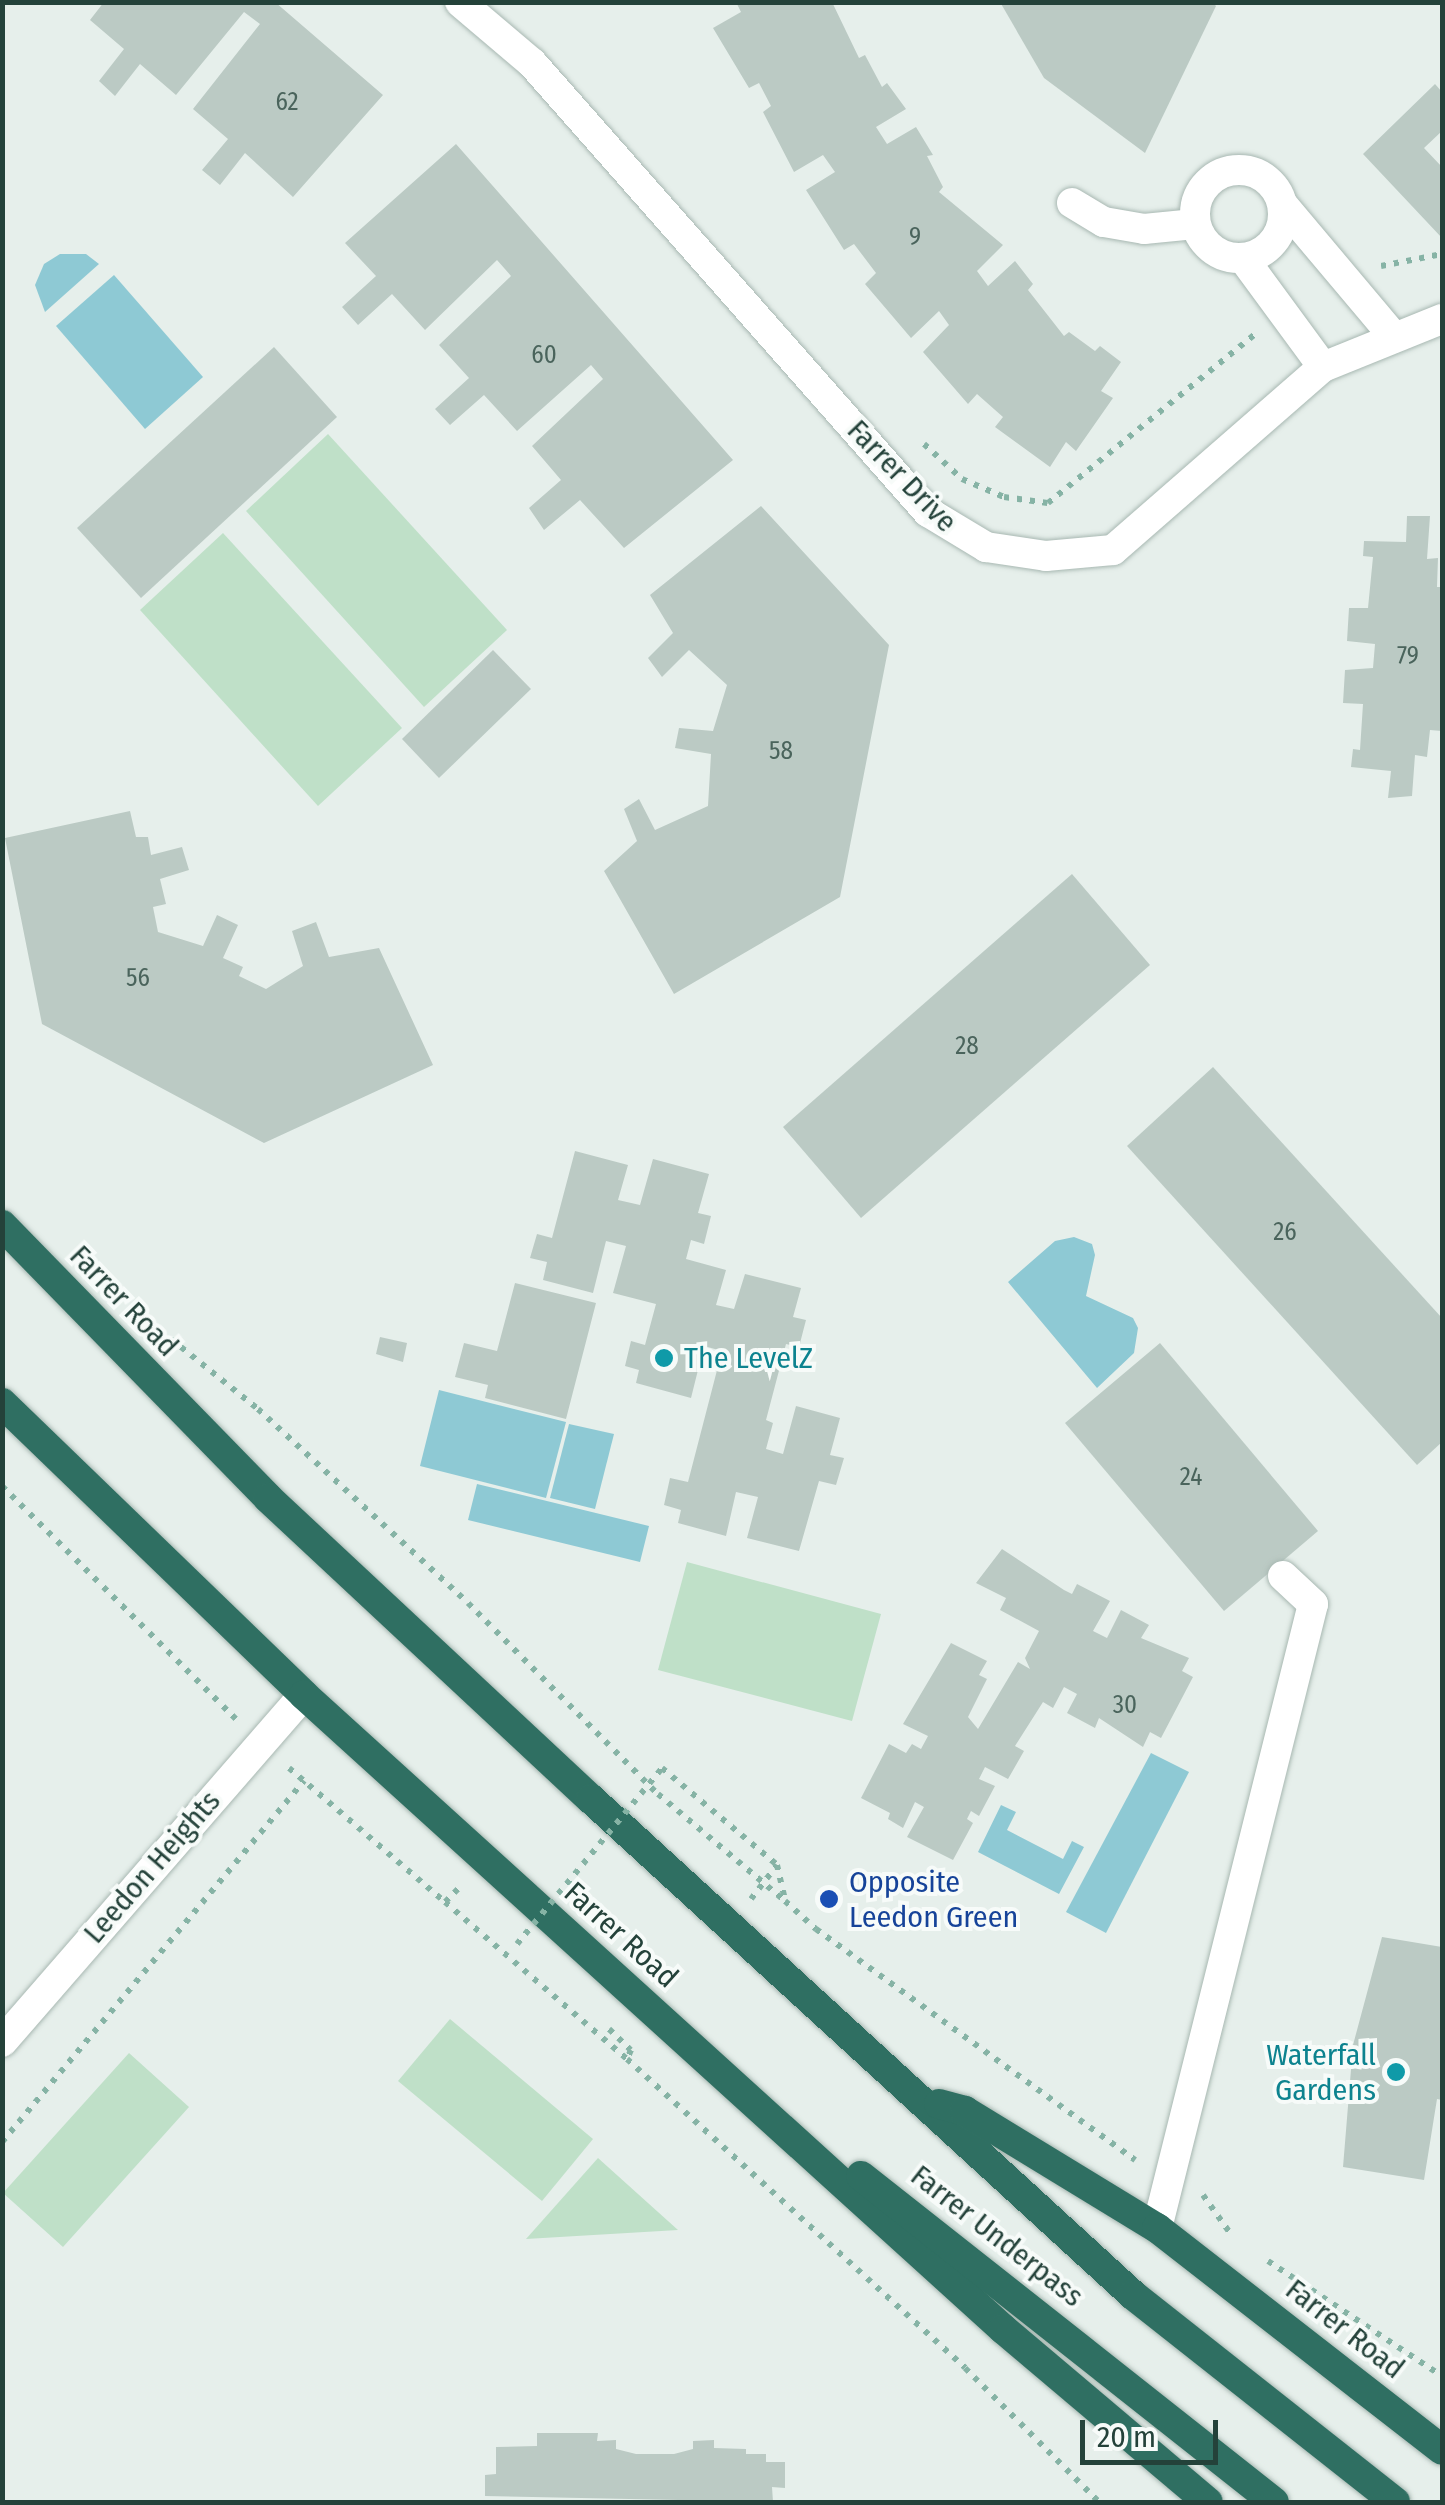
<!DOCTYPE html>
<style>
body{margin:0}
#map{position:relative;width:1445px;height:2505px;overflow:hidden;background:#e6efeb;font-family:"Fira Sans Condensed",sans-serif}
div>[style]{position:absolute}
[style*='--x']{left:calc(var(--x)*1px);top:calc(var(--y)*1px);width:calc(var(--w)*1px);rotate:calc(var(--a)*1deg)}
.green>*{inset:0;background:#bfe0c8}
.water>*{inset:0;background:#8ec9d4}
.building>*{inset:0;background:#bbcac4}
.path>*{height:6px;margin-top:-3px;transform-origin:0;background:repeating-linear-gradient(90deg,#86b3a5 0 5px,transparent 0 13px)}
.roads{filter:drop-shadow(0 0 2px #a8b8b2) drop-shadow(0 0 2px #a8b8b2)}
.minor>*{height:30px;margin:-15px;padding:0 15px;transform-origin:15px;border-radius:15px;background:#fff}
.minor>.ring{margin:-15px;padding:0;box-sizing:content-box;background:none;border:30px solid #fff;border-radius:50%}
.highway>*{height:30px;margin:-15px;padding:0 15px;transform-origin:15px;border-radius:15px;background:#2f6f62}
.path-bridge>*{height:6px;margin-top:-3px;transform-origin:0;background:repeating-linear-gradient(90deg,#86b3a5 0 5px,transparent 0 13px)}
.dots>*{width:28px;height:28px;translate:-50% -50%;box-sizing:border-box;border:5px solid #f7fbf9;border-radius:50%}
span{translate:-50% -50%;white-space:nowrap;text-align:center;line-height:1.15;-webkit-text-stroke:8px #f7fbf9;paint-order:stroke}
.number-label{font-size:25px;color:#4a645c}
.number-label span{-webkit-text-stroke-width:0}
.street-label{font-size:30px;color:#24423a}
.culture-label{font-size:30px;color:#0d838f}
.left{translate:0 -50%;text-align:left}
.right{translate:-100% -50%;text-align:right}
.transit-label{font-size:30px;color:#164399}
.frame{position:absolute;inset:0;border:5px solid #24423a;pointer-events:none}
.scale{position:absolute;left:1080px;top:2420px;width:138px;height:45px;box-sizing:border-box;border:5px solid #24423a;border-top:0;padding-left:12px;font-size:30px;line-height:35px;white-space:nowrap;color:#24423a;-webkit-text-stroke:8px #f7fbf9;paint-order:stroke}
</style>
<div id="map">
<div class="green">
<i style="clip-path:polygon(328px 434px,507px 630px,424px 707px,246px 511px)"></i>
<i style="clip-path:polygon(223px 533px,402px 728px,318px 806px,140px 610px)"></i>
<i style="clip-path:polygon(687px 1562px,881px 1614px,852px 1721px,658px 1670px)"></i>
<i style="clip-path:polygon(450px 2019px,593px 2139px,542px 2201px,398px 2081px)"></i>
<i style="clip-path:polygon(129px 2053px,189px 2107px,63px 2247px,3px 2193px)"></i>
<i style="clip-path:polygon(598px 2158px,678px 2230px,526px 2239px)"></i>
</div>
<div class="water">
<i style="clip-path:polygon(60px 254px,86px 254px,99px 264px,45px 312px,35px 285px,44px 264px)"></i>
<i style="clip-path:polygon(114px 275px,203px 377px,145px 429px,56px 326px)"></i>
<i style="clip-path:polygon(1074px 1237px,1092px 1244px,1095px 1255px,1086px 1296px,1133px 1318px,1138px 1328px,1134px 1353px,1097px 1388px,1008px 1282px,1055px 1241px)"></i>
<i style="clip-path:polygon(439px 1390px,566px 1422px,546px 1498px,420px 1466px)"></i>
<i style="clip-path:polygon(569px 1424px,614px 1434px,595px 1509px,550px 1498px)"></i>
<i style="clip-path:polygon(477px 1484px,649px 1526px,640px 1562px,468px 1520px)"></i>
<i style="clip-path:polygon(1151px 1753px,1189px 1772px,1106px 1933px,1066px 1912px)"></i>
<i style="clip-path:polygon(1001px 1805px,1016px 1812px,1007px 1830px,1063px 1859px,1072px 1841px,1084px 1847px,1059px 1894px,978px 1852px)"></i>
</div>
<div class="building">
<i style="clip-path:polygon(104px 2px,275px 2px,383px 95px,293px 197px,245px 153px,220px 185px,202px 170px,228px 139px,193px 109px,260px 24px,244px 12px,176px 95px,140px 64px,115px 96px,99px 81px,124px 49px,90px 20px)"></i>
<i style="clip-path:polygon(736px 2px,832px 2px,859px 58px,865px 55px,882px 87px,887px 83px,906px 109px,876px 127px,887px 144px,916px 127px,933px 155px,927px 156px,943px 187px,939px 192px,1003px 245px,977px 271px,988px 286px,1015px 261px,1033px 284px,1028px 290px,1064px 336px,1069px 332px,1095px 351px,1100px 346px,1121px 362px,1101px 391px,1113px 398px,1076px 451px,1066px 442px,1050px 467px,995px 427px,1003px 417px,977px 394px,968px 404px,923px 352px,949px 325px,939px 311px,911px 338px,865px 284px,876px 273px,854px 244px,844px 250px,806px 190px,835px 172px,823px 155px,794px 172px,763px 112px,771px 106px,759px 83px,749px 88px,713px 28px,741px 12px)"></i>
<i style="clip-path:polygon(1000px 2px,1212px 2px,1216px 6px,1145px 153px,1044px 78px)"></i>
<i style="clip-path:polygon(1435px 84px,1442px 92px,1442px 131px,1424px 148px,1442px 167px,1442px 238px,1363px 154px)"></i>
<i style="clip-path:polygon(456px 144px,733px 460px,624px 548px,580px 500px,544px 530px,529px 508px,561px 480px,532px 446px,603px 379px,591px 365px,517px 431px,484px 395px,450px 425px,435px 409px,469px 378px,439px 345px,511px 276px,497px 260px,425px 330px,392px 294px,358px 325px,342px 307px,376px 276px,345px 243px)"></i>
<i style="clip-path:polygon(274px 347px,337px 417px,141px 598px,77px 528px)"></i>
<i style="clip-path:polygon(761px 506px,889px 645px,840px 897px,674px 994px,604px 871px,637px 841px,624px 809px,639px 799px,655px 830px,708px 806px,711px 754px,675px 748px,679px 728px,713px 731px,727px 685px,689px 650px,662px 677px,648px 658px,673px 633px,650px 595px)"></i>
<i style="clip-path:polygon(1407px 516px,1430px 516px,1427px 559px,1438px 558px,1437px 587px,1442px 587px,1442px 731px,1430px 730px,1427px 757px,1415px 755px,1412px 796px,1388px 798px,1391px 771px,1351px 767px,1353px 749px,1360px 750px,1363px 704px,1343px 703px,1345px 670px,1373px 668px,1375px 644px,1347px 641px,1349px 608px,1368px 608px,1373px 557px,1363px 556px,1364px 541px,1406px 542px)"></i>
<i style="clip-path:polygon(493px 650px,531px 689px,439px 778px,402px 739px)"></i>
<i style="clip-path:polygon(130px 811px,136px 837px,148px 837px,151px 855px,182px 847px,189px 870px,160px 879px,166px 904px,153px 907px,158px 932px,203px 946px,217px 915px,238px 925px,223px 958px,243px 967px,239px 976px,266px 989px,303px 966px,292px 931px,316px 922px,329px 957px,379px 948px,433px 1065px,264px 1143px,42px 1024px,5px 838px)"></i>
<i style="clip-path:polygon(1072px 874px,1150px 965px,861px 1218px,783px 1127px)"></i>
<i style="clip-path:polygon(1213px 1067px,1442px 1318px,1442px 1442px,1417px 1465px,1127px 1146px)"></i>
<i style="clip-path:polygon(575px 1151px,628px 1165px,618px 1200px,640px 1205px,653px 1159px,709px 1174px,698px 1213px,711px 1216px,704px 1244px,691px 1240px,686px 1259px,726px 1270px,716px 1305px,734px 1309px,745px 1274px,801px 1288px,793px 1317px,806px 1320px,799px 1347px,786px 1344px,766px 1420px,773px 1423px,766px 1449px,783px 1454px,796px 1406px,840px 1418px,830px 1455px,844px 1458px,836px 1485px,819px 1481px,799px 1551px,747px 1538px,758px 1497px,736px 1492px,726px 1536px,678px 1523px,681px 1510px,664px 1505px,670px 1478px,688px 1482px,722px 1351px,704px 1346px,691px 1398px,636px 1383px,639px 1370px,625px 1366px,631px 1341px,645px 1345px,656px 1304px,613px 1293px,626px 1246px,606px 1241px,593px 1293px,543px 1280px,547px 1262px,530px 1258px,537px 1234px,552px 1238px)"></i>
<i style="clip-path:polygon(515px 1283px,596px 1303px,566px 1419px,485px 1398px,488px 1385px,455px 1377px,464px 1343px,497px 1351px)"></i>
<i style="clip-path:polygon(380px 1337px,407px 1343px,403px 1362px,376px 1354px)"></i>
<i style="clip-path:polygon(1160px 1343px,1318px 1531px,1224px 1611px,1065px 1423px)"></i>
<i style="clip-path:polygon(1002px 1549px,1064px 1590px,1072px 1594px,1077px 1584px,1110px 1601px,1093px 1631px,1107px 1638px,1121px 1610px,1149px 1625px,1141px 1638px,1189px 1658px,1182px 1671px,1193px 1677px,1161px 1738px,1150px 1732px,1143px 1747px,1099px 1718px,1095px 1728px,1067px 1713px,1077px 1694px,1064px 1687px,1053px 1708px,1043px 1702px,1015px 1746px,1024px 1751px,1008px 1779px,985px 1767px,979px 1779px,995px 1786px,979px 1816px,971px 1811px,967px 1819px,973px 1823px,953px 1860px,907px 1837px,924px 1807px,915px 1802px,903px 1828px,888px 1819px,890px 1813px,861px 1798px,889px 1744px,906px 1753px,912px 1744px,921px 1749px,928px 1736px,903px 1724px,951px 1643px,987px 1661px,979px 1675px,987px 1679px,968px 1717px,978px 1729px,1018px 1662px,1030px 1669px,1025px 1658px,1039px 1631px,1000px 1610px,1006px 1598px,976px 1583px)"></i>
<i style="clip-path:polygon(1382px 1937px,1442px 1947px,1442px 2100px,1437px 2099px,1424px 2180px,1343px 2167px,1353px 2045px)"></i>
<i style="clip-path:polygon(537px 2433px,598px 2433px,597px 2441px,616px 2440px,616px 2449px,636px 2454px,674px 2454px,693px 2449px,693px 2441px,714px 2440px,714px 2448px,746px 2449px,746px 2454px,766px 2454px,766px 2462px,785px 2462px,785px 2488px,772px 2487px,773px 2502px,485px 2496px,485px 2475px,496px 2474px,496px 2447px,537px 2446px)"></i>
</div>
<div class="path">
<i style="--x:1381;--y:266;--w:62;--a:-11.1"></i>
<i style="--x:924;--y:444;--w:52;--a:42.6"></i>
<i style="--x:962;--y:479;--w:46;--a:23.2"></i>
<i style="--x:1004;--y:497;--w:44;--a:7.8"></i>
<i style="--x:1048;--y:503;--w:266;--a:-39.2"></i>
<i style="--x:171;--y:1339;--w:112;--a:38.8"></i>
<i style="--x:258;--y:1409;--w:286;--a:42.7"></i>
<i style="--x:468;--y:1603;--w:269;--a:45.2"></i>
<i style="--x:658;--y:1794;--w:166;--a:40.1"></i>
<i style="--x:2;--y:1486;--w:330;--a:44.9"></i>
<i style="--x:289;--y:1768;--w:206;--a:40.7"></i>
<i style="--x:445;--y:1902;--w:23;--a:-45"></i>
<i style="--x:662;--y:1768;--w:150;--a:40.1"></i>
<i style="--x:777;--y:1865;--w:37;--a:77"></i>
<i style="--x:785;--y:1901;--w:42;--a:42.1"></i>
<i style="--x:816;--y:1929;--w:394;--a:35.9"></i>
<i style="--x:751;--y:1899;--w:43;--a:-52.6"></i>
<i style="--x:445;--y:1902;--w:240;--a:40.8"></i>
<i style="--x:609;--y:2029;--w:30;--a:44"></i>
<i style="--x:631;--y:2050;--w:10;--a:114"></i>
<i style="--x:627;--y:2059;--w:458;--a:42.4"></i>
<i style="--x:965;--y:2368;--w:190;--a:45"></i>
<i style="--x:2;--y:2142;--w:471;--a:-50.1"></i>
<i style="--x:1203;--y:2195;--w:47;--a:54.6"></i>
<i style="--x:1268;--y:2261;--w:209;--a:33.5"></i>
</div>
<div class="roads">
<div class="minor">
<i style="--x:460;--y:2;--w:94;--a:40.3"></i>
<i style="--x:532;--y:63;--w:599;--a:48.59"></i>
<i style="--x:928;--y:512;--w:68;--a:31.1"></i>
<i style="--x:986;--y:547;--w:61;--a:8.5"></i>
<i style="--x:1046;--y:556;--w:67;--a:-5.1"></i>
<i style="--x:1113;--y:550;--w:279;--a:-41.1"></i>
<i style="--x:1323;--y:367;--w:128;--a:-22"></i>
<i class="ring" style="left:1195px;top:170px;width:58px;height:58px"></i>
<i style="--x:1072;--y:203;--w:37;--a:31"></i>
<i style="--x:1104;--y:222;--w:41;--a:9.9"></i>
<i style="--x:1144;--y:229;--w:51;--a:-5.6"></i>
<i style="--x:1283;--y:205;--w:172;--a:49.9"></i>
<i style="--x:1243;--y:258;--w:135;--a:53.7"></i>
<i style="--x:2;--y:2042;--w:460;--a:-49"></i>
<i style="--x:1157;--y:2228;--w:643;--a:-75.96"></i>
<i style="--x:1313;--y:1604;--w:41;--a:-137"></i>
</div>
<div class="highway">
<i style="--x:2;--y:1225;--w:381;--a:45.7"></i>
<i style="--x:268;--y:1498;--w:442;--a:43"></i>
<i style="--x:591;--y:1799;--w:735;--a:42.46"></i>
<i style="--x:1133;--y:2295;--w:334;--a:38.3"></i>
<i style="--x:2;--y:1403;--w:420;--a:44"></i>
<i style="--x:304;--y:1695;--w:944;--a:42.21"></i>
<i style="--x:1003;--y:2329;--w:268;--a:40.2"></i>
<i style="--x:939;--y:2104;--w:27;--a:15"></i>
<i style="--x:965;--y:2111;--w:225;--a:31.4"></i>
<i style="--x:1157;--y:2228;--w:361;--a:37.9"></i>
<i style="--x:861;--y:2176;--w:526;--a:38.29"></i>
</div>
</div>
<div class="path-bridge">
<i style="--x:517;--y:1944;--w:228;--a:-50.5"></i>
</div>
<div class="dots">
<i style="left:664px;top:1358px;background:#0f9aa8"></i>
<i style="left:829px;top:1899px;background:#1a4fb4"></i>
<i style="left:1396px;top:2072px;background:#0f9aa8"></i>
</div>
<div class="number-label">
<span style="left:287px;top:102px">62</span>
<span style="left:915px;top:237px">9</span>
<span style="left:544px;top:355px">60</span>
<span style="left:1408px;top:656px">79</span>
<span style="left:781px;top:751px">58</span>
<span style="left:138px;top:978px">56</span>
<span style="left:967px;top:1046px">28</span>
<span style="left:1285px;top:1232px">26</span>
<span style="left:1191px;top:1477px">24</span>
<span style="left:1125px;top:1705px">30</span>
</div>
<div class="street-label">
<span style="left:902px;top:476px;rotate:46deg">Farrer Drive</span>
<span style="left:124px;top:1301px;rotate:46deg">Farrer Road</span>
<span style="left:152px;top:1867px;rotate:-49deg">Leedon Heights</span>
<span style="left:621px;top:1935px;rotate:42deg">Farrer Road</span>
<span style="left:997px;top:2236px;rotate:38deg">Farrer Underpass</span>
<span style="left:1345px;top:2329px;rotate:38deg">Farrer Road</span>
</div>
<div class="culture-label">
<span class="left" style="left:684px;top:1358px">The LevelZ</span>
<span class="right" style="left:1376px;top:2072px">Waterfall<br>Gardens</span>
</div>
<div class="transit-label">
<span class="left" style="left:849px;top:1899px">Opposite<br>Leedon Green</span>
</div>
<div class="frame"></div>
<div class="scale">20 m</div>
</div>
